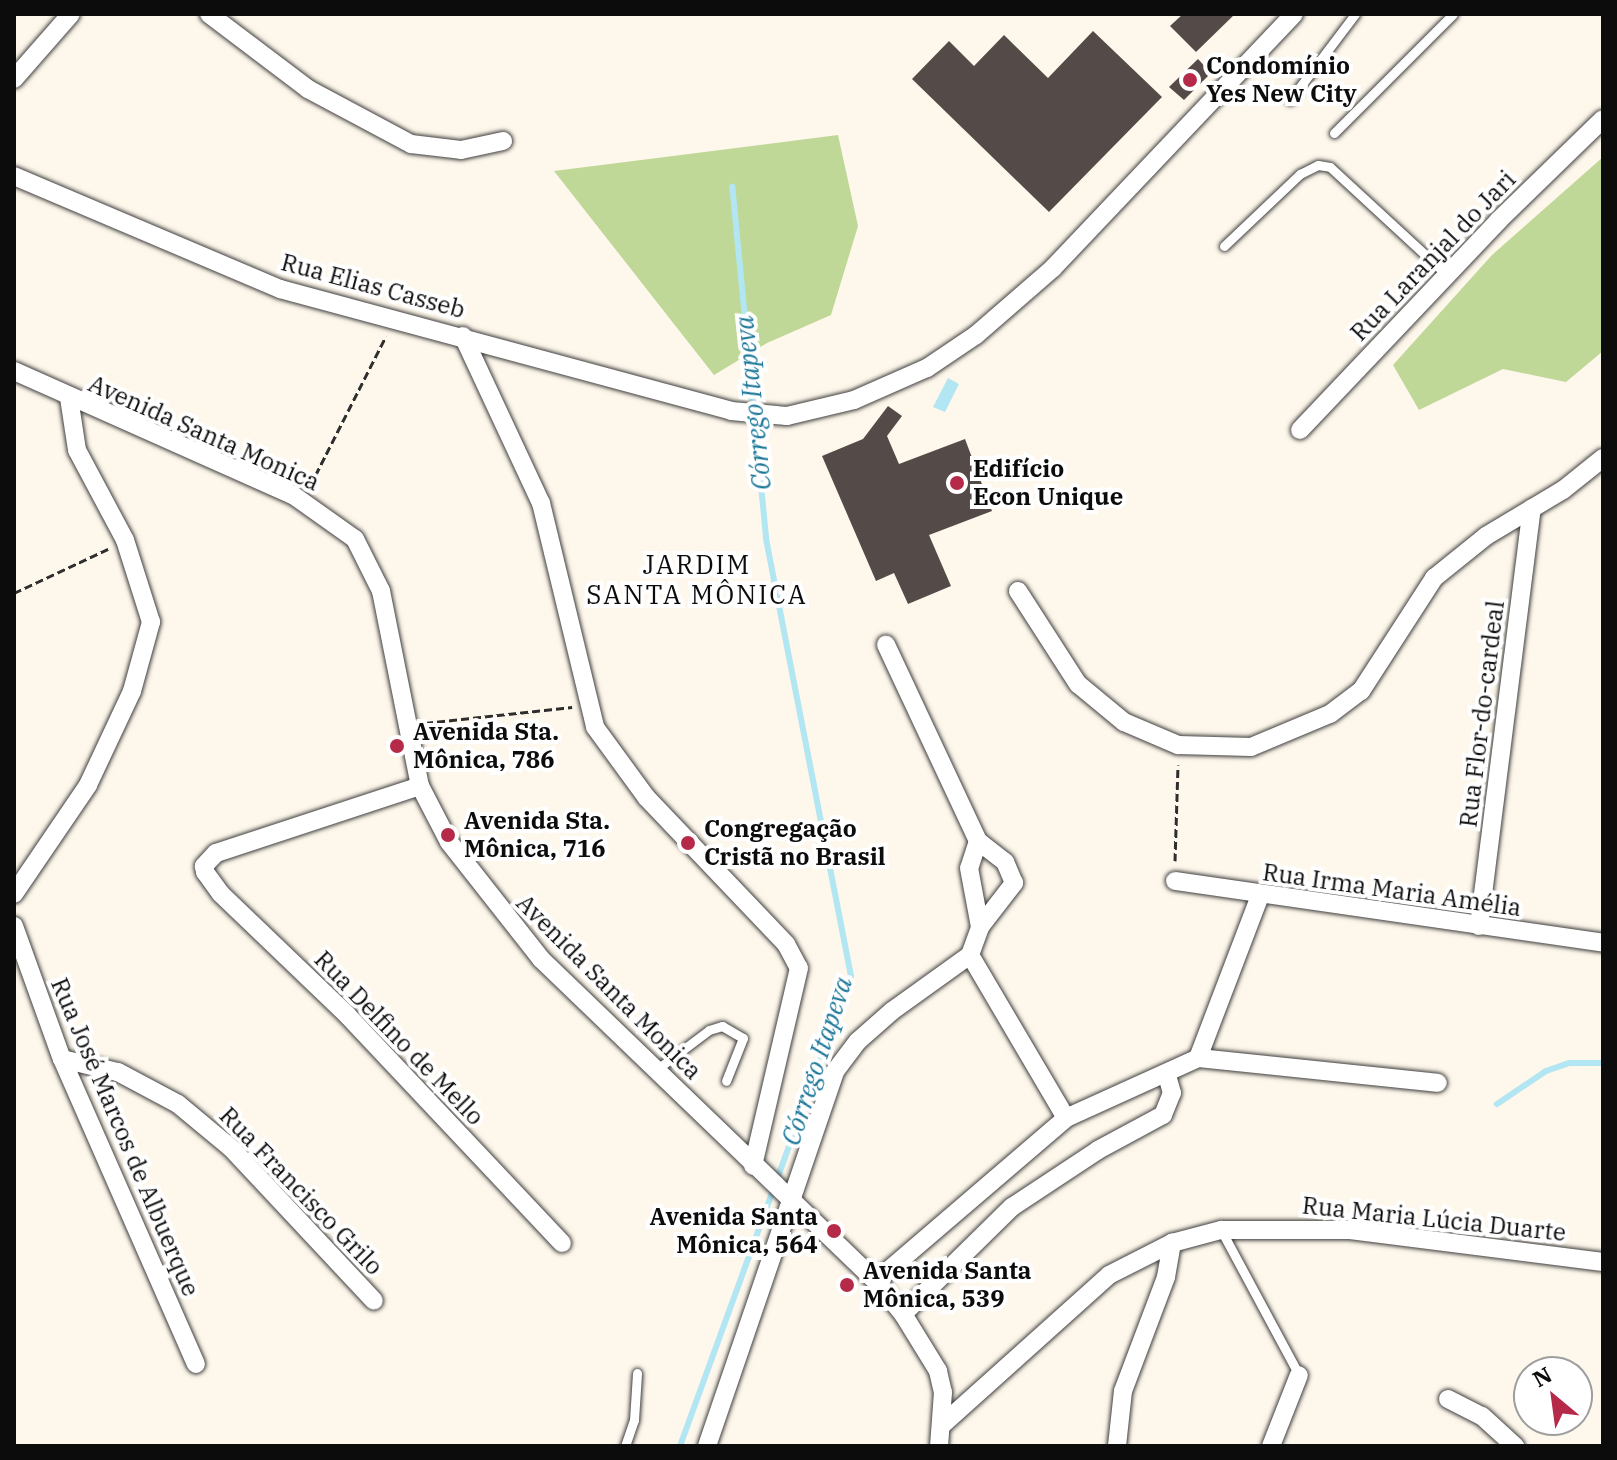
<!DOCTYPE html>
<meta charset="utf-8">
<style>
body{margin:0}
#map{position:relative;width:1617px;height:1460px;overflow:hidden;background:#fef7eb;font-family:"IBM Plex Serif",serif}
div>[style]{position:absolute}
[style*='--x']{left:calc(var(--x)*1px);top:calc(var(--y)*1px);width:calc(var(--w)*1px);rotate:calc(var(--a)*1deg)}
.forest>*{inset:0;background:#bfd797}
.water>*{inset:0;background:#b2e6f3}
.stream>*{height:6px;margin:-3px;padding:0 3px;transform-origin:3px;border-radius:3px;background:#b2e6f3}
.building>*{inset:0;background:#544b49}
.path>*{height:3px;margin-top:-1.5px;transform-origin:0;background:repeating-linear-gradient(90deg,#2e2e2e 0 8px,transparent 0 12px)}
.roads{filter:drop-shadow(0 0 2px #3f3f3f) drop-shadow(0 0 2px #3f3f3f)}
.lane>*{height:9px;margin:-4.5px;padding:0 4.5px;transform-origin:4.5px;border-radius:4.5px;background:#fff}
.street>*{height:18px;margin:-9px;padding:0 9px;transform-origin:9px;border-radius:9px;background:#fff}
.dots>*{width:22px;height:22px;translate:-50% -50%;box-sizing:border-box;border:4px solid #fff;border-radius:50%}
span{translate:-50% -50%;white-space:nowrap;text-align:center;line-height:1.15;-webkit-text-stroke:8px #fff;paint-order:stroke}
.poi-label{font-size:24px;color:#0c0c0c;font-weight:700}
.left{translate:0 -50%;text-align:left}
.right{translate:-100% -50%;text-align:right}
.street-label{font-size:24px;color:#0c0c0c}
.water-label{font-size:26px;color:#1b7798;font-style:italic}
.neighbourhood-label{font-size:26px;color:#0c0c0c;letter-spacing:2px}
.frame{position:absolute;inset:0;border:16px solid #0c0c0c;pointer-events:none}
.north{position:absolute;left:1513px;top:1356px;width:80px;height:80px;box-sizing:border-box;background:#fff;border:2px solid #9e9e9e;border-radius:50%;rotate:331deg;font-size:22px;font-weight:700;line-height:32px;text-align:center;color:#0c0c0c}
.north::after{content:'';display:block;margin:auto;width:28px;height:36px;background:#b62a49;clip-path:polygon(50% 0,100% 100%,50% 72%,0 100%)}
</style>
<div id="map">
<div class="forest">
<i style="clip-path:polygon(838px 135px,858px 226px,831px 315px,767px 343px,714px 375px,554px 171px)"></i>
<i style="clip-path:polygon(1603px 157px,1603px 351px,1566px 382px,1503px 369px,1419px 410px,1393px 365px,1492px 255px)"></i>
</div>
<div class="water">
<i style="clip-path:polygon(948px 378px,959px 384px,945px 412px,933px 407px)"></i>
</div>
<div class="stream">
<i style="--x:1497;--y:1104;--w:59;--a:-34"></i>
<i style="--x:1546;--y:1071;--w:24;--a:-19"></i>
<i style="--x:1569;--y:1063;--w:34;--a:0"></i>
<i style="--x:680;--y:1446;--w:500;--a:-70.01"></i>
<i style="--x:851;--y:976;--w:447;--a:-101"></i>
<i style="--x:766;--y:537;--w:352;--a:-95.5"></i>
</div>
<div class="building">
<i style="clip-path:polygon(1183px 14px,1235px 14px,1196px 52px,1170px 26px)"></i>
<i style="clip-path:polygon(1093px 31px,1162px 97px,1049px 212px,912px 79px,949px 41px,974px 66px,1004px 35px,1048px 78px)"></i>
<i style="clip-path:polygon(1198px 59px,1211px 73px,1184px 100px,1169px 87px)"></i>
<i style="clip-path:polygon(888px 406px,902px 416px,887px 436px,899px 464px,965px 439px,992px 511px,929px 535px,951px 586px,908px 604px,894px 573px,876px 581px,822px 456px,863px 439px)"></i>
</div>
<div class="path">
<i style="--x:310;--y:486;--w:168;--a:-63.1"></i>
<i style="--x:14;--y:593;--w:104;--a:-25.1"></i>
<i style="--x:425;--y:723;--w:148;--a:-6.2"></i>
<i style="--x:1175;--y:861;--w:96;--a:-88.2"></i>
</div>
<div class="roads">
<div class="lane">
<i style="--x:1290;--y:100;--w:108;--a:-52.9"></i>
<i style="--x:1334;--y:133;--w:168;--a:-45"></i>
<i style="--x:1224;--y:246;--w:105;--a:-43.5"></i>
<i style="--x:1300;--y:174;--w:20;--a:-27"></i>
<i style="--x:1318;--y:165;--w:12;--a:9"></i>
<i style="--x:1330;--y:167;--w:158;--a:42.7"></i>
<i style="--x:656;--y:1070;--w:66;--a:-37"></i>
<i style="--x:709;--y:1030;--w:14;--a:-17"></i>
<i style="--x:722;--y:1026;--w:24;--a:30"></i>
<i style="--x:743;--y:1038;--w:46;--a:111.6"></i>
<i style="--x:1221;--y:1230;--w:165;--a:61.7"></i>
<i style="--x:625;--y:1446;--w:28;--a:-71"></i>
<i style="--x:634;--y:1420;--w:47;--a:-86.3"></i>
</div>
<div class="street">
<i style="--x:209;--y:14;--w:124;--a:37.1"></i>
<i style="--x:308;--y:89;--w:117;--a:28.1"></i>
<i style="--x:411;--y:144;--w:50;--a:6.8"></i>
<i style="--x:461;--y:150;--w:43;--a:-12.1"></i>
<i style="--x:14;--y:79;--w:86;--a:-48.8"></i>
<i style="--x:14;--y:176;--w:289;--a:23"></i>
<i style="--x:280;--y:289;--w:467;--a:15.1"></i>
<i style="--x:731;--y:411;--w:56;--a:5.1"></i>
<i style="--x:787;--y:416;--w:69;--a:-13.4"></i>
<i style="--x:854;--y:400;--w:80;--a:-23.7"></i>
<i style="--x:927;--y:368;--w:59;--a:-34"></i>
<i style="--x:976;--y:335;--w:102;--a:-41"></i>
<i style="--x:1053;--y:268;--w:350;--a:-46.5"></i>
<i style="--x:463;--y:336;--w:184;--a:65"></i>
<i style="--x:541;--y:503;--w:230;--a:76.4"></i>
<i style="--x:595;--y:727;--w:87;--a:53.9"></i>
<i style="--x:646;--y:797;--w:203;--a:46.4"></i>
<i style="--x:786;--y:944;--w:27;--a:62"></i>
<i style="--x:799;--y:968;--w:203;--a:103.1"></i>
<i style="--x:14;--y:371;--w:305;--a:24"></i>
<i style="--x:293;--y:495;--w:76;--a:35.4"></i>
<i style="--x:355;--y:539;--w:58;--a:63.4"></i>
<i style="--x:381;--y:591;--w:199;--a:78.7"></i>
<i style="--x:420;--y:786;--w:63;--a:62.6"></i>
<i style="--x:449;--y:842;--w:149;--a:51.8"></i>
<i style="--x:541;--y:959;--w:465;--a:43.9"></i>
<i style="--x:876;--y:1281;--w:43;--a:50.7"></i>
<i style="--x:903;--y:1314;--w:67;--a:58.4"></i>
<i style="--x:938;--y:1371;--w:22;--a:77"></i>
<i style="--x:943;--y:1392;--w:54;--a:94.2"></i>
<i style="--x:1300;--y:430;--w:288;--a:-46.5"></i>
<i style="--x:1498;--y:221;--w:146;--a:-44.2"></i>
<i style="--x:1018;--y:591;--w:111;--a:57.2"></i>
<i style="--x:1078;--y:684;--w:60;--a:39.6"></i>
<i style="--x:1124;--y:722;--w:59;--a:23.1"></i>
<i style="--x:1178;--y:745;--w:73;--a:1.6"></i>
<i style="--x:1251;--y:747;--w:86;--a:-22.7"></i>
<i style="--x:1330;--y:714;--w:39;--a:-37"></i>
<i style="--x:1361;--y:691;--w:135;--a:-57.1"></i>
<i style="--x:1434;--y:578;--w:67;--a:-38.9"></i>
<i style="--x:1486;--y:536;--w:90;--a:-30.9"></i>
<i style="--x:1563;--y:490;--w:51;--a:-38.7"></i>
<i style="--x:420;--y:786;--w:215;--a:161.8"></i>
<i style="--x:216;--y:853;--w:18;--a:133"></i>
<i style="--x:204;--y:866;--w:6;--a:81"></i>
<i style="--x:205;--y:872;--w:27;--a:54"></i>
<i style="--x:221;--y:894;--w:176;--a:43.8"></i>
<i style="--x:348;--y:1016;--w:312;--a:46.7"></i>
<i style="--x:978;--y:841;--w:28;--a:108"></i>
<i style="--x:969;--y:868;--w:60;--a:79.4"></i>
<i style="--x:1175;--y:881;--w:432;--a:8.2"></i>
<i style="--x:14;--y:894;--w:132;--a:-55.8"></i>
<i style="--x:88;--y:785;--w:104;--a:-64.9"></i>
<i style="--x:132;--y:691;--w:72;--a:-74.6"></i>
<i style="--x:151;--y:622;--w:86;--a:-107.6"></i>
<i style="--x:125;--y:540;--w:102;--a:-118.1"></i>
<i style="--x:77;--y:450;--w:53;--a:-98.7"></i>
<i style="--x:14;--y:926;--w:141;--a:70.2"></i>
<i style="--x:62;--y:1059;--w:333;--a:66.3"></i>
<i style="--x:1479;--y:926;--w:421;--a:-82.8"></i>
<i style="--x:970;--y:955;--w:189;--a:59.5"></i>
<i style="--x:1198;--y:1058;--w:241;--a:5.9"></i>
<i style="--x:62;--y:1059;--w:57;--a:13.1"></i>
<i style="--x:118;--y:1072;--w:68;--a:28.1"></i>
<i style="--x:178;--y:1104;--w:69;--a:39.7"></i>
<i style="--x:231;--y:1148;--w:209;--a:46.9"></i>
<i style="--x:876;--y:1281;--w:250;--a:-40.6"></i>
<i style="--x:1066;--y:1118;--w:145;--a:-24.4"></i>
<i style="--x:1198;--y:1058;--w:173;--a:-69.1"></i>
<i style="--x:903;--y:1314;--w:153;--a:-44.5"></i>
<i style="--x:1012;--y:1207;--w:103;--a:-33.5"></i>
<i style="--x:1098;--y:1150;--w:74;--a:-28.3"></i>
<i style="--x:1163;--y:1115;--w:24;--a:-68"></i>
<i style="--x:1172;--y:1093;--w:18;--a:-106"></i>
<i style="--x:1448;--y:1399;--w:38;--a:27"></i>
<i style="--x:1482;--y:1416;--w:45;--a:42.3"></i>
<i style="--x:942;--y:1425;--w:224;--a:-41.9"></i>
<i style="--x:1109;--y:1275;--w:71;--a:-26.9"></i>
<i style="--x:1172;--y:1243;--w:51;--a:-14.9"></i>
<i style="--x:1221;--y:1230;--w:129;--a:0"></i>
<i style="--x:1350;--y:1230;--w:255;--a:7.2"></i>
<i style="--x:707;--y:1446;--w:398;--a:-71.1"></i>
<i style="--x:836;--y:1070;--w:36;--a:-53"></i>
<i style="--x:858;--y:1041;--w:45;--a:-41.4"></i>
<i style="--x:892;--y:1011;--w:96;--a:-35.7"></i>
<i style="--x:970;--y:955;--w:30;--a:-70"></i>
<i style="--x:980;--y:927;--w:56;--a:-52.3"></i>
<i style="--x:1014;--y:883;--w:23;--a:-113"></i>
<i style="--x:1005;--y:862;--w:34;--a:-142"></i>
<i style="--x:978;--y:841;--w:217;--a:-115.1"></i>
<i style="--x:1117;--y:1446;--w:55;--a:-83.8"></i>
<i style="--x:1123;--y:1391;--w:122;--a:-69.3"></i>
<i style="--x:1166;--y:1277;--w:35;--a:-80"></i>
<i style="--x:1271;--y:1446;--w:76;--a:-68.5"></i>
</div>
</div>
<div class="dots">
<i style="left:1190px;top:80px;background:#b62a49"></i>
<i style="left:957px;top:483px;background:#b62a49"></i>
<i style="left:397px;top:746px;background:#b62a49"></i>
<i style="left:448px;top:835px;background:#b62a49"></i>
<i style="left:688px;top:843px;background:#b62a49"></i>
<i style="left:834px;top:1231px;background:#b62a49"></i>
<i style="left:847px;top:1285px;background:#b62a49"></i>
</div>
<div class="poi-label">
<span class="left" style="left:1206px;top:80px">Condomínio<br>Yes New City</span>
<span class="left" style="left:973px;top:483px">Edifício<br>Econ Unique</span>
<span class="left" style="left:413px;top:746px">Avenida Sta.<br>Mônica, 786</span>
<span class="left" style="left:464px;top:835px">Avenida Sta.<br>Mônica, 716</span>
<span class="left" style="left:704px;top:843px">Congregação<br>Cristã no Brasil</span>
<span class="right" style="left:818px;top:1231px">Avenida Santa<br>Mônica, 564</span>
<span class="left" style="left:863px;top:1285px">Avenida Santa<br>Mônica, 539</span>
</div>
<div class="street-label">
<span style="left:1433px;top:256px;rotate:-46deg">Rua Laranjal do Jari</span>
<span style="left:373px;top:286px;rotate:15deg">Rua Elias Casseb</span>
<span style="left:204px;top:433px;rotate:24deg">Avenida Santa Monica</span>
<span style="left:1482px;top:714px;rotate:-83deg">Rua Flor-do-cardeal</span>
<span style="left:1392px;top:890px;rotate:8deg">Rua Irma Maria Amélia</span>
<span style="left:609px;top:987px;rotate:45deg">Avenida Santa Monica</span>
<span style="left:399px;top:1038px;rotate:46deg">Rua Delfino de Mello</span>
<span style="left:125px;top:1137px;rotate:67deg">Rua José Marcos de Albuerque</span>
<span style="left:301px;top:1191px;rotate:46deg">Rua Francisco Grilo</span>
<span style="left:1434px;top:1219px;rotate:6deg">Rua Maria Lúcia Duarte</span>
</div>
<div class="water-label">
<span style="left:753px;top:403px;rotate:-96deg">Córrego Itapeva</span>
<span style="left:817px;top:1061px;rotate:-72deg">Córrego Itapeva</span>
</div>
<div class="neighbourhood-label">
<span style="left:697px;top:580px">JARDIM<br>SANTA MÔNICA</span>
</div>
<div class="frame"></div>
<div class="north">N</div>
</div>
